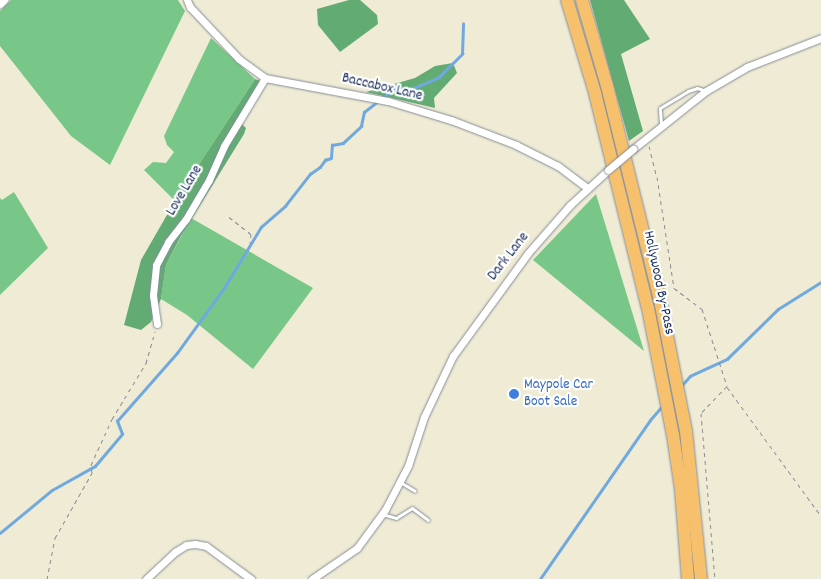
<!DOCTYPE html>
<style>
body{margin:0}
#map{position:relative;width:821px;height:579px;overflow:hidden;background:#efebd4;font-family:Dekko,sans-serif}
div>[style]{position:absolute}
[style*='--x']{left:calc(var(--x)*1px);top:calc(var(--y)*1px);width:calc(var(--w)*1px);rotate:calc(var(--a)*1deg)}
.green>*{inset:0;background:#78c788}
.forest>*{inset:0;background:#62ac74}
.stream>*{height:2.5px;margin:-1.25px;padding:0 1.25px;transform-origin:1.25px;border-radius:1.25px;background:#70a9df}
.path>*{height:1px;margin-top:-0.5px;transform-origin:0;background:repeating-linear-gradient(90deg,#858d99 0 4px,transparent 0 8px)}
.roads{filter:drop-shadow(0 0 1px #858d99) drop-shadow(0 0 1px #858d99)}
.lane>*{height:3px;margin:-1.5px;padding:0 1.5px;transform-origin:1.5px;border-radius:1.5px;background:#fff}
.street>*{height:7px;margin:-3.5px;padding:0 3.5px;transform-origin:3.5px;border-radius:3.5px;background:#fff}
.highway>*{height:12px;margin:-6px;padding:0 6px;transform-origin:6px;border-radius:6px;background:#f7c06c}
.bridges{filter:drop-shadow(0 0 1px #858d99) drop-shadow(0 0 1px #858d99)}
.street-bridge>*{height:7px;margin:-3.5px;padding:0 3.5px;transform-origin:3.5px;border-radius:3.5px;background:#fff}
.dots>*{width:14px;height:14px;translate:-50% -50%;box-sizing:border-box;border:2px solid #fff;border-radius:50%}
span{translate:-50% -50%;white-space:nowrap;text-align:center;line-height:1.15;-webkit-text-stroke:4.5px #fff;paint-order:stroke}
.street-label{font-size:15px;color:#1b2f5e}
.shop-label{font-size:15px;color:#366cbe}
.left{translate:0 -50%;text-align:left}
</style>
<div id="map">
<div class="green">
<i style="clip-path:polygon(11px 0,178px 0,185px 11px,110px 165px,71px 136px,0 46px,0 11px)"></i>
<i style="clip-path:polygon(211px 38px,255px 79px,175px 201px,144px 170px,153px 162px,166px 163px,174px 152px,167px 145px,164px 136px)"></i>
<i style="clip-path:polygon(14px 192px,48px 248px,0 295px,0 198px,2px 200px)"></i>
<i style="clip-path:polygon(596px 194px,644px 351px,533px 260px)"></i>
<i style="clip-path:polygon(191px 218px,313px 288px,253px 369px,187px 315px,161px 299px,166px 265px)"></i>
</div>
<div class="forest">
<i style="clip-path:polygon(349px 0,360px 0,377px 15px,378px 24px,340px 52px,318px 25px,317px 9px)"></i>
<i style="clip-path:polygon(590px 0,624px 0,650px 39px,621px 54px,643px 131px,629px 141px)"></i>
<i style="clip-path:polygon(453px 63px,457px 73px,434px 98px,435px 108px,366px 92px,415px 78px,435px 66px)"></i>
<i style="clip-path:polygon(255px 79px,263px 82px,239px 121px,246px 128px,244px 134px,181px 236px,166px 265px,161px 299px,151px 322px,141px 330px,124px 325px,141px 260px,175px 201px)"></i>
</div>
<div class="stream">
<i style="--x:382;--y:98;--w:19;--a:-36"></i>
<i style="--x:397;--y:87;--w:12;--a:14"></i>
<i style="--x:409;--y:90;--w:33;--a:-23"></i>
<i style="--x:439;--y:77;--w:33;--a:-45"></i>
<i style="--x:462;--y:54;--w:30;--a:-88"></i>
<i style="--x:681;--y:386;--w:13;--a:-48"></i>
<i style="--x:690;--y:376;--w:41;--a:-24.7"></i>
<i style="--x:727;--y:359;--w:71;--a:-44.4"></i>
<i style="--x:778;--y:309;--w:51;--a:-32.1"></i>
<i style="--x:0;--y:533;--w:67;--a:-39.6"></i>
<i style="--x:52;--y:490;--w:49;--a:-29.2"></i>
<i style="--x:95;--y:466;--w:42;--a:-49.8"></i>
<i style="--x:122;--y:434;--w:14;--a:-111"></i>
<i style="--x:117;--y:421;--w:91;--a:-48.6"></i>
<i style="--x:177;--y:353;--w:80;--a:-54.1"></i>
<i style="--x:224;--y:288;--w:71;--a:-58.8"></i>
<i style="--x:261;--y:227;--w:32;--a:-41"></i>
<i style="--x:285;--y:206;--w:41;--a:-52"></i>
<i style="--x:310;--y:174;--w:12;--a:-35"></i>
<i style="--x:320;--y:167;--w:9;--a:-54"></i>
<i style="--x:325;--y:160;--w:6;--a:-18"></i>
<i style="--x:331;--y:158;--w:13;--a:-86"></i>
<i style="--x:332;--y:145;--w:11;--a:-10"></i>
<i style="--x:343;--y:143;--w:25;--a:-43"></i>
<i style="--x:361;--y:126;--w:14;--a:-78"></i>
<i style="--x:364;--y:112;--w:18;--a:-38"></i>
<i style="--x:540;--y:579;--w:193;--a:-55.3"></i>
<i style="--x:650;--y:420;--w:18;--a:-49"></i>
</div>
<div class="path">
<i style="--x:649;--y:146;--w:32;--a:76"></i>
<i style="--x:657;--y:177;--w:112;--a:81.3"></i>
<i style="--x:674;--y:288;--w:35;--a:37"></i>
<i style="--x:702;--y:309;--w:81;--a:72"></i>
<i style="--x:727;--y:386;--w:37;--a:134"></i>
<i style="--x:701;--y:413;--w:167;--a:85.2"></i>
<i style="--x:229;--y:217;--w:28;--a:38"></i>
<i style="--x:251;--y:234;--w:9;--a:96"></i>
<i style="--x:727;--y:387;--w:160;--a:53.9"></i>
<i style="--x:47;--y:579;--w:42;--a:-79"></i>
<i style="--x:55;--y:538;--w:75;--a:-60.4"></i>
<i style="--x:92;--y:473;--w:8;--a:-97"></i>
<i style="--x:91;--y:465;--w:51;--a:-65.5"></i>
<i style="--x:112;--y:419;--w:66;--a:-58.7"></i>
<i style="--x:146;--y:363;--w:33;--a:-74"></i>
</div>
<div class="roads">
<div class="lane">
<i style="--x:661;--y:124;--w:16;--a:-94"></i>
<i style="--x:660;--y:108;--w:33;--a:-31"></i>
<i style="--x:688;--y:91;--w:9;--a:-18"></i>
<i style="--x:697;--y:88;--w:9;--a:18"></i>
<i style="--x:400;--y:482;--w:17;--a:31"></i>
<i style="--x:382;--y:514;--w:15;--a:16"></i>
<i style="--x:396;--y:518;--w:19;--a:-32"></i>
<i style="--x:412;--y:508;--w:20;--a:37"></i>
</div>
<div class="street">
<i style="--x:187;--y:0;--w:8;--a:67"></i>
<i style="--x:190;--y:7;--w:71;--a:46.7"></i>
<i style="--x:239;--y:59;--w:32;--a:36"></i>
<i style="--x:265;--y:78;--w:125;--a:10.6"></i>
<i style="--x:388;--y:101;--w:66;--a:16.8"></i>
<i style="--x:451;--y:120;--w:70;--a:21"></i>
<i style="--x:516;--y:145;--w:47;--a:26.6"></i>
<i style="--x:558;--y:166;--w:36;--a:37"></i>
<i style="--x:0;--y:4;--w:6;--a:-45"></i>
<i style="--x:633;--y:149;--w:93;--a:-38.5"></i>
<i style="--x:706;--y:91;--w:48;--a:-30.3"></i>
<i style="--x:747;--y:67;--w:79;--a:-21.4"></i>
<i style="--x:157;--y:324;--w:29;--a:-98"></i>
<i style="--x:153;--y:295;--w:30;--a:-84"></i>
<i style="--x:156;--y:265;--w:26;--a:-62"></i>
<i style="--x:168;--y:242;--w:29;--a:-52"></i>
<i style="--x:186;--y:219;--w:45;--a:-59.5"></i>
<i style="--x:209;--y:180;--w:37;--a:-66"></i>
<i style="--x:224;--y:146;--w:79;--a:-58.9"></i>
<i style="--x:146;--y:579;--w:40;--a:-43"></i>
<i style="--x:175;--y:552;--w:13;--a:-32"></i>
<i style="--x:186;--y:545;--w:9;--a:-6"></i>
<i style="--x:195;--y:544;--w:11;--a:10"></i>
<i style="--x:206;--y:546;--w:56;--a:36.3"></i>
<i style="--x:312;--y:579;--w:55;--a:-34.6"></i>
<i style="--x:357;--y:548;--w:47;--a:-53.6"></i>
<i style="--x:385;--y:510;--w:50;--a:-62.4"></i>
<i style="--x:408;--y:466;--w:52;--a:-71.9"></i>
<i style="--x:424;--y:417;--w:68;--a:-64.6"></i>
<i style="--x:453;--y:356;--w:127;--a:-53.9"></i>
<i style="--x:528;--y:253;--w:64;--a:-48.8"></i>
<i style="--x:570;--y:205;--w:52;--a:-42.6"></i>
</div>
<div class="highway">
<i style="--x:567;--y:0;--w:97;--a:73.2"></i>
<i style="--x:595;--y:93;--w:221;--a:76.2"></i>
<i style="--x:648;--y:308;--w:129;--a:78.9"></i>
<i style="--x:673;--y:435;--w:55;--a:81.6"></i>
<i style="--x:681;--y:489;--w:90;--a:85.6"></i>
<i style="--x:582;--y:0;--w:90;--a:73.8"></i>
<i style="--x:607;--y:86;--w:226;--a:76.1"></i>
<i style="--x:661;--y:305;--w:128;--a:78.8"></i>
<i style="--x:686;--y:431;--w:149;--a:84.2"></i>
</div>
</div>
<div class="bridges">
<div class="street-bridge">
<i style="--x:608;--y:170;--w:33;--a:-40"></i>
</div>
</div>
<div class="dots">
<i style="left:514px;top:394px;background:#3f7fe0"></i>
</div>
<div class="street-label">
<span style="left:382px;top:88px;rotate:13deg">Baccabox Lane</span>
<span style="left:185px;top:191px;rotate:-59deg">Love Lane</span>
<span style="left:509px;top:257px;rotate:-52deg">Dark Lane</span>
<span style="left:658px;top:283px;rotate:78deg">Hollywood By-Pass</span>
</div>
<div class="shop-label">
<span class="left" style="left:524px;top:394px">Maypole Car<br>Boot Sale</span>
</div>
</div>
